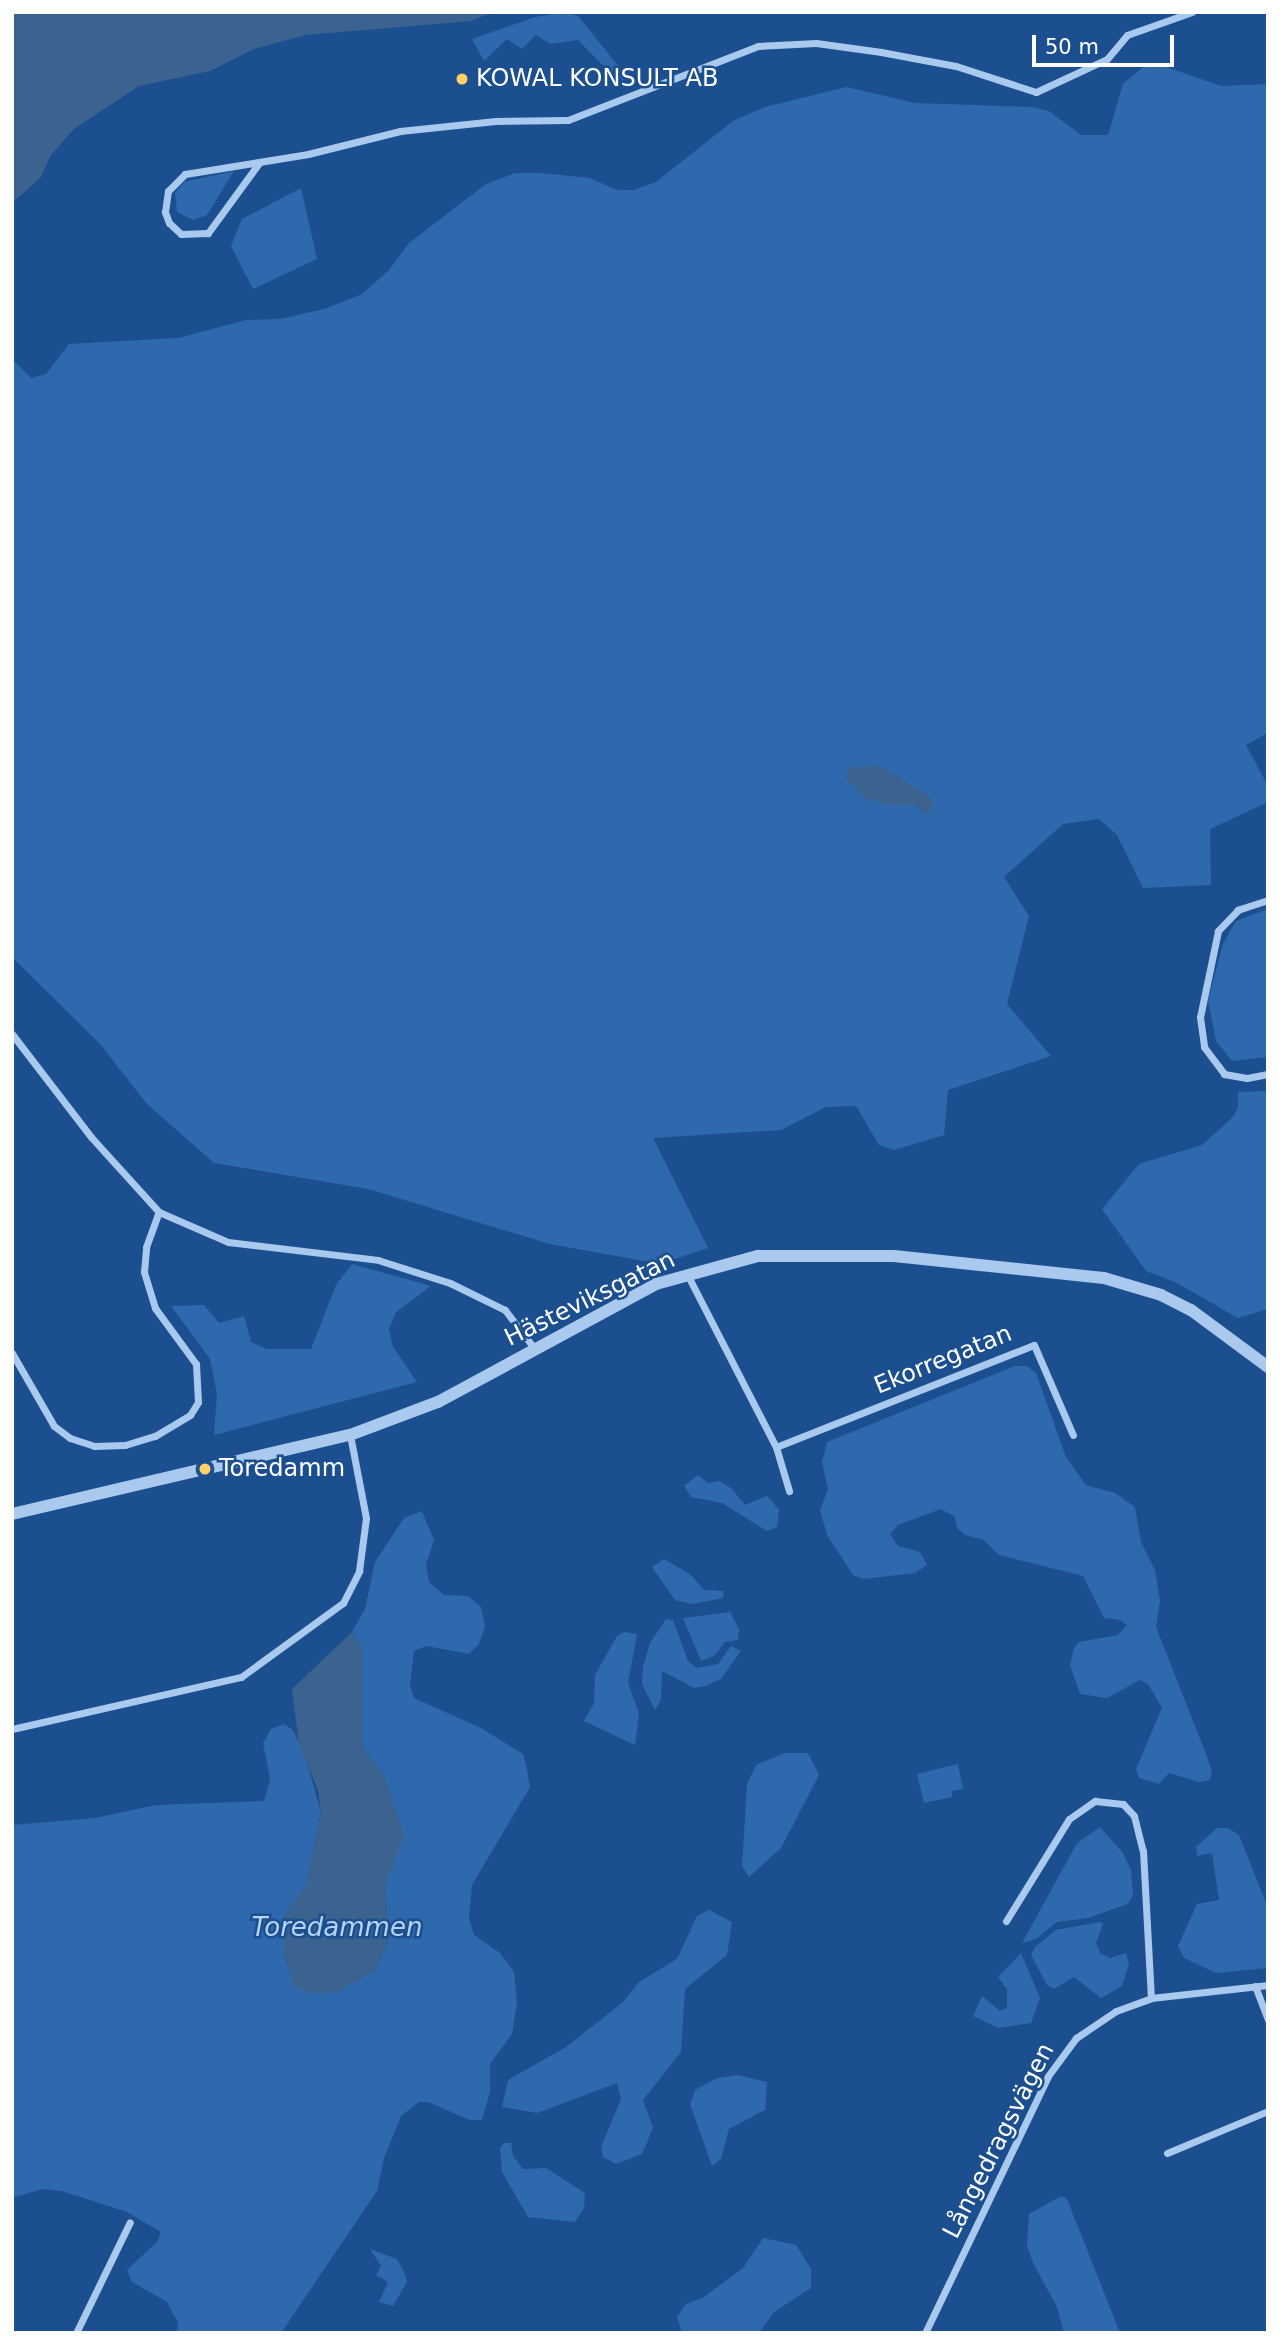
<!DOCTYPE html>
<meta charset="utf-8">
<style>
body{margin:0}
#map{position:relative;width:1280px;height:2345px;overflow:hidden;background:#1b4f8f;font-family:"DejaVu Sans",sans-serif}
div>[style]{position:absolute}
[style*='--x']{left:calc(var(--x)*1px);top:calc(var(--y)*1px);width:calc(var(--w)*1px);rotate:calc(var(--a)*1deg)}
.green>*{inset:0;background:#2e69ad}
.water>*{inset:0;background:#3c6290}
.minor>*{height:7px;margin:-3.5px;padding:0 3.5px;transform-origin:3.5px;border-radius:3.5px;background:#a9c9ee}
.tertiary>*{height:12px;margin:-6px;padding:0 6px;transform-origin:6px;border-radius:6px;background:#a9c9ee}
.dots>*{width:19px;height:19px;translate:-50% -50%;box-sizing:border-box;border:4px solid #1b4f8f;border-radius:50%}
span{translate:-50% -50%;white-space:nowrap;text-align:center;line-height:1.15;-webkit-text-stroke:5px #1b4f8f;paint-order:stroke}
.poi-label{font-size:24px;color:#fff}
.left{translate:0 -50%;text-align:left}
.street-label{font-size:24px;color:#fff}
.water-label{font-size:26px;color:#b5d3f5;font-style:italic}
.frame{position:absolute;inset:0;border:14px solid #fff;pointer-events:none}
.scale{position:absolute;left:1032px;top:35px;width:142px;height:32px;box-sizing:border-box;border:4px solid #fff;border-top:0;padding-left:9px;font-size:21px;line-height:24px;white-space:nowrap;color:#fff;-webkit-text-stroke:5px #1b4f8f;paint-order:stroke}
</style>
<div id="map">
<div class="green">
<i style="clip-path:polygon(566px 12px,578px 16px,628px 78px,619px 82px,578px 40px,550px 44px,536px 35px,522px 49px,507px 39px,484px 61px,472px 39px,535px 17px)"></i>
<i style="clip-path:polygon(1158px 64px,1221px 86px,1268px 84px,1268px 733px,1246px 745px,1268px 786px,1268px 802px,1210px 829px,1211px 885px,1143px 888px,1117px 835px,1099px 819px,1063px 824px,1004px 877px,1029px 916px,1007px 1004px,1051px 1056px,948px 1090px,944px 1135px,894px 1150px,879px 1145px,856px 1106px,826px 1107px,781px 1130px,653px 1138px,708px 1248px,660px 1264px,550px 1244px,368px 1189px,214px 1163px,147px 1104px,100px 1044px,12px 957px,12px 359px,31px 378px,46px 374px,69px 344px,178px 338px,246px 320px,280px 319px,324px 309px,362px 294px,389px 270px,409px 243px,486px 184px,515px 173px,540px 173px,590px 178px,617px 190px,633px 190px,656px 182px,733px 121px,765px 107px,846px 87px,915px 103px,1033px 107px,1049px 111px,1081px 135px,1108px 135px,1123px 84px,1143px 67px)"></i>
<i style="clip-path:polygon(234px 171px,207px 215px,193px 220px,177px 212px,175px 193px,184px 182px)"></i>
<i style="clip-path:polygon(301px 188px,317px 259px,253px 289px,231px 246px,242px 219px)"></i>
<i style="clip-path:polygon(1268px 909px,1268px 1057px,1232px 1061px,1216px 1041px,1208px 1000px,1223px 944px,1236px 921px)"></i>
<i style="clip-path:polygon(1268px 1091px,1268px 1309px,1238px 1318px,1175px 1282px,1146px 1271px,1102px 1209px,1139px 1164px,1202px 1145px,1232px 1118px,1238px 1108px,1238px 1092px)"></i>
<i style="clip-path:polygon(352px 1264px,431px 1286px,396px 1312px,389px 1329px,393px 1347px,417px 1382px,214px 1435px,217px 1394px,210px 1359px,171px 1306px,204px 1305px,219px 1323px,244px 1316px,251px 1342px,267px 1349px,311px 1349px,336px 1285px)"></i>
<i style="clip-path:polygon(1015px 1366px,1027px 1366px,1036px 1373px,1066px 1457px,1086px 1485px,1115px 1493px,1135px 1507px,1141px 1542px,1155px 1570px,1160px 1601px,1156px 1627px,1206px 1754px,1212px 1772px,1210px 1780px,1199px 1782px,1169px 1773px,1159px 1784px,1139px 1778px,1136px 1769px,1162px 1708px,1148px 1684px,1140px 1680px,1107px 1698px,1080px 1694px,1070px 1665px,1074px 1648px,1079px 1642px,1118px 1635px,1127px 1625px,1120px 1620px,1104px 1618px,1083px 1576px,999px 1555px,984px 1540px,965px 1535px,957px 1528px,955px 1517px,941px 1509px,898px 1525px,890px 1534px,898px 1546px,920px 1552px,927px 1565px,915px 1573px,863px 1579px,853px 1575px,827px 1535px,820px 1510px,828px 1489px,822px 1462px,827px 1442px)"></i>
<i style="clip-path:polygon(698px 1475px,708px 1483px,719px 1481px,731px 1488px,745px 1505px,767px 1496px,771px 1500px,779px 1510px,777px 1527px,767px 1531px,722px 1503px,691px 1497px,684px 1486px)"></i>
<i style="clip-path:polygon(422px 1511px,434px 1540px,426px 1564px,429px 1582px,444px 1595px,468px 1596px,481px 1607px,485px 1627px,479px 1644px,469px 1654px,426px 1646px,414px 1651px,410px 1685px,414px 1698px,481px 1728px,523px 1754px,527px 1770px,530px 1787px,472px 1885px,469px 1918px,474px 1935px,500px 1953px,514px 1972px,517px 2002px,512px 2034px,490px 2064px,490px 2092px,482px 2120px,470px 2120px,428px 2102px,419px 2102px,401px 2116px,384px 2158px,377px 2191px,281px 2333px,177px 2333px,178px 2323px,167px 2302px,132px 2282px,127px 2270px,157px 2242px,161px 2232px,127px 2212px,62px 2191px,42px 2189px,12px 2198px,12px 1825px,95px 1818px,156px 1805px,264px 1801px,270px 1779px,263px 1743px,271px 1729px,284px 1724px,293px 1730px,305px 1756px,321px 1812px,307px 1885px,284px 1915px,284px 1952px,294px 1987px,375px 1970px,389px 1938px,385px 1885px,392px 1864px,384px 1776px,363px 1748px,363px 1649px,352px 1632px,365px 1609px,375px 1562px,404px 1518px)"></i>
<i style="clip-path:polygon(664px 1559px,691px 1575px,704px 1590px,724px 1591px,723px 1598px,692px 1604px,675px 1600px,652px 1567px)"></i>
<i style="clip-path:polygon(730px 1612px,739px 1629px,738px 1640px,725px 1642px,714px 1656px,701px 1661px,683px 1618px)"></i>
<i style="clip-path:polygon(666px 1619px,673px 1620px,688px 1661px,697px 1668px,718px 1664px,731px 1646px,741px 1651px,721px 1679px,705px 1686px,694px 1688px,662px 1671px,661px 1700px,655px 1710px,642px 1684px,643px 1667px,650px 1643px)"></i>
<i style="clip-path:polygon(624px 1632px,637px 1634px,628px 1683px,639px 1713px,635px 1745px,584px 1721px,594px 1703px,595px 1675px,617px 1636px)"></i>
<i style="clip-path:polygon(785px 1753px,808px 1753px,819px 1775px,781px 1848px,749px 1877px,742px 1866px,747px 1784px,756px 1765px)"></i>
<i style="clip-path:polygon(958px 1764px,963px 1789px,952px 1791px,952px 1797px,924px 1803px,917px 1774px)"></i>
<i style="clip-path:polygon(1100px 1827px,1123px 1853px,1131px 1870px,1133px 1895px,1128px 1904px,1088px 1918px,1057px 1922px,1036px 1939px,1022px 1943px,1077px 1843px)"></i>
<i style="clip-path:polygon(1217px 1828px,1228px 1828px,1239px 1835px,1268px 1908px,1268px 1968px,1216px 1973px,1184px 1958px,1178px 1946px,1197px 1904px,1219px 1900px,1212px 1853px,1197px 1856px,1196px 1847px)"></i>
<i style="clip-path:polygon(709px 1910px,732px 1922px,727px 1955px,685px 1989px,681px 2052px,643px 2100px,653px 2128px,642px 2154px,616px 2164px,603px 2157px,601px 2147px,621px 2099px,617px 2083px,537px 2113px,502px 2107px,508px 2080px,566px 2047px,622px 2003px,639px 1982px,677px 1959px,697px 1916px)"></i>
<i style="clip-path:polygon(1100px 1922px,1103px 1924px,1096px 1943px,1100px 1953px,1110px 1958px,1126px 1953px,1129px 1964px,1122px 1986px,1101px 1998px,1074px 1977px,1054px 1989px,1047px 1985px,1031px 1955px,1035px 1947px,1056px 1930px)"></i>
<i style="clip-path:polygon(1021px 1953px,1040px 1998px,1031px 2023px,998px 2028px,973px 2016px,982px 1996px,1000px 2011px,1007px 2008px,1007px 1989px,998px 1977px)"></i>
<i style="clip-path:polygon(738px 2075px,767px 2082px,765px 2110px,729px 2129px,721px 2159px,712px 2166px,690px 2104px,695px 2090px,717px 2078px)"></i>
<i style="clip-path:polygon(504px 2143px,511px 2143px,513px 2156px,523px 2169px,546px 2168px,585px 2193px,584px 2208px,575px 2222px,528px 2217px,502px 2172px,500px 2148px)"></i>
<i style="clip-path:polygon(1061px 2196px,1067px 2199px,1120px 2333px,1064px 2333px,1057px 2307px,1034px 2265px,1027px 2246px,1029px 2214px)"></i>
<i style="clip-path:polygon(763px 2238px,796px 2245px,811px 2269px,811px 2288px,774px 2312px,759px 2333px,682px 2333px,677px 2317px,686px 2304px,704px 2297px,743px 2268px)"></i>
<i style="clip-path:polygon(370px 2249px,397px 2259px,405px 2274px,407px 2282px,393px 2306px,379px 2302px,388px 2282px,376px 2275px,381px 2266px)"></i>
</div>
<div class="water">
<i style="clip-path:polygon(12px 12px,493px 12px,471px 21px,306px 35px,254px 49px,210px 71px,139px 86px,74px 129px,51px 155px,41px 177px,12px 203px)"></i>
<i style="clip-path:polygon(880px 766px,927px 795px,935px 804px,926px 815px,915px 805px,887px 805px,863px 797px,845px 776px,852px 767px)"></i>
<i style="clip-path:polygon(352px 1632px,363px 1649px,363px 1748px,384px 1776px,404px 1835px,385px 1885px,389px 1938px,375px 1970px,337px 1992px,314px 1994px,294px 1987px,284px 1952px,284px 1915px,307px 1884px,321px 1812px,318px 1790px,299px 1745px,292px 1689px)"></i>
</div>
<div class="minor">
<i style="--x:259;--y:163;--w:87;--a:126.1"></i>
<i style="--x:208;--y:233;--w:27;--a:178"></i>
<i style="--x:181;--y:234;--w:16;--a:-137"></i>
<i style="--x:169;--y:223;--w:12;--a:-110"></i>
<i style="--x:165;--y:212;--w:21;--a:-82"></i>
<i style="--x:168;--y:191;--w:24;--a:-45"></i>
<i style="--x:185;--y:174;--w:125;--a:-9.2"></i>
<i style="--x:308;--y:154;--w:95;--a:-14"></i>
<i style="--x:400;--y:131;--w:96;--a:-6"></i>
<i style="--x:495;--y:121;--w:73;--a:-0.8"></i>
<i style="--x:568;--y:120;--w:204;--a:-21.3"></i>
<i style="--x:758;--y:46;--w:58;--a:-3"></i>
<i style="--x:816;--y:43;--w:66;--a:7.9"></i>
<i style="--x:881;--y:52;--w:76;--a:10.6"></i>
<i style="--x:956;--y:66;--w:84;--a:18"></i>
<i style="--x:1036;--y:92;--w:78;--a:-24.9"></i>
<i style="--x:1107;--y:59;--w:31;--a:-50"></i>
<i style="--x:1127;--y:35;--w:69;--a:-19.5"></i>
<i style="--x:1268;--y:900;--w:32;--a:162"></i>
<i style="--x:1238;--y:910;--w:29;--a:134"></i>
<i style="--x:1218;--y:931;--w:88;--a:101.8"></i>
<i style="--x:1200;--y:1017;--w:30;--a:82"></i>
<i style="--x:1204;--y:1047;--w:34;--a:53"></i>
<i style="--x:1224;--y:1074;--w:23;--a:10"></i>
<i style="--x:1247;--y:1078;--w:21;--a:-11"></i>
<i style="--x:12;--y:1034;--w:130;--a:52.5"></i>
<i style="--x:91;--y:1137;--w:101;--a:47.8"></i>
<i style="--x:159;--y:1212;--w:75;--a:23.5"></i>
<i style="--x:228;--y:1242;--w:151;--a:6.8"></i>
<i style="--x:378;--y:1260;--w:76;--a:17.7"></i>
<i style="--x:450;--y:1283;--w:61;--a:26.1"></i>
<i style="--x:505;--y:1310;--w:48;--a:52.7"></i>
<i style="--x:687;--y:1274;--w:195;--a:62.8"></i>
<i style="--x:776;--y:1447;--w:46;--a:73.5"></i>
<i style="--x:12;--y:1353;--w:84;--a:60.1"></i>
<i style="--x:54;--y:1426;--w:20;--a:37"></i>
<i style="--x:70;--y:1438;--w:25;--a:18"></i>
<i style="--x:94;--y:1446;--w:31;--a:-2"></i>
<i style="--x:125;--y:1445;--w:31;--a:-17"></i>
<i style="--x:155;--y:1436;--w:41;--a:-31"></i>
<i style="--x:190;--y:1415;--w:15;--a:-58"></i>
<i style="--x:198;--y:1402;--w:38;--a:-93"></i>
<i style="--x:196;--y:1364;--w:69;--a:-126.2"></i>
<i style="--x:155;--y:1308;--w:38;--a:-107"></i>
<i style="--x:144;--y:1272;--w:25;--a:-85"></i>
<i style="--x:146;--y:1247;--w:37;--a:-70"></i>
<i style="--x:776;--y:1447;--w:277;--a:-21.6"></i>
<i style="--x:1034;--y:1345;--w:98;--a:66.6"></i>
<i style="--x:12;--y:1729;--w:235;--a:-12.8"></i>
<i style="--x:241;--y:1677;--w:126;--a:-36"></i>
<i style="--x:343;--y:1603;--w:36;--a:-63"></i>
<i style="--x:359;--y:1571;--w:53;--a:-82.5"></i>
<i style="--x:366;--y:1518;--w:85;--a:-100.9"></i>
<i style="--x:1006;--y:1921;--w:120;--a:-58.3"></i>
<i style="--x:1069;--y:1819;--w:32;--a:-35"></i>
<i style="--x:1095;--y:1801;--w:28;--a:6"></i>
<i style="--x:1123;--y:1804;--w:16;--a:47"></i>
<i style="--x:1134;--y:1816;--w:36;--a:76"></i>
<i style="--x:1143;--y:1851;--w:147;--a:86.9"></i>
<i style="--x:1255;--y:1986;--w:36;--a:69"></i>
<i style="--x:1167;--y:2153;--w:109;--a:-22.6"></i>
<i style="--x:76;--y:2333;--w:123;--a:-64.1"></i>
<i style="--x:925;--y:2333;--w:285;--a:-64.4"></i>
<i style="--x:1048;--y:2076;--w:47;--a:-53.6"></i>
<i style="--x:1076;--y:2038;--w:48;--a:-34"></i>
<i style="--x:1116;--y:2011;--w:37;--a:-20"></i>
<i style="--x:1151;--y:1998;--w:118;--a:-6.3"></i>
</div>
<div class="tertiary">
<i style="--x:12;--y:1514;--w:347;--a:-13.2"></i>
<i style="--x:350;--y:1435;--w:94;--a:-20.6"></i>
<i style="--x:438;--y:1402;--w:248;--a:-28.4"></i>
<i style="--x:656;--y:1284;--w:106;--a:-15.4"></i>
<i style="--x:758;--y:1256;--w:136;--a:0"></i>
<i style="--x:894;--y:1256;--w:211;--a:6"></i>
<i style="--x:1104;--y:1278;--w:59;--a:16.6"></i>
<i style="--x:1161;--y:1295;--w:34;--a:27"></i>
<i style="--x:1191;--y:1310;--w:96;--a:36.5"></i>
</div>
<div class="dots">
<i style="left:462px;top:79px;background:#ffd166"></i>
<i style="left:205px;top:1469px;background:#ffd166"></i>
</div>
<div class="poi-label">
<span class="left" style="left:476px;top:79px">KOWAL KONSULT AB</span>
<span class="left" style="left:219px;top:1469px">Toredamm</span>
</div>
<div class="street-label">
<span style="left:590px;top:1299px;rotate:-26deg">Hästeviksgatan</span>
<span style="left:943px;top:1360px;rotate:-22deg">Ekorregatan</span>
<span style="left:999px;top:2141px;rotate:-63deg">Långedragsvägen</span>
</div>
<div class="water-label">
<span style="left:337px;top:1928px">Toredammen</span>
</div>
<div class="frame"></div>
<div class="scale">50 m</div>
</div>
